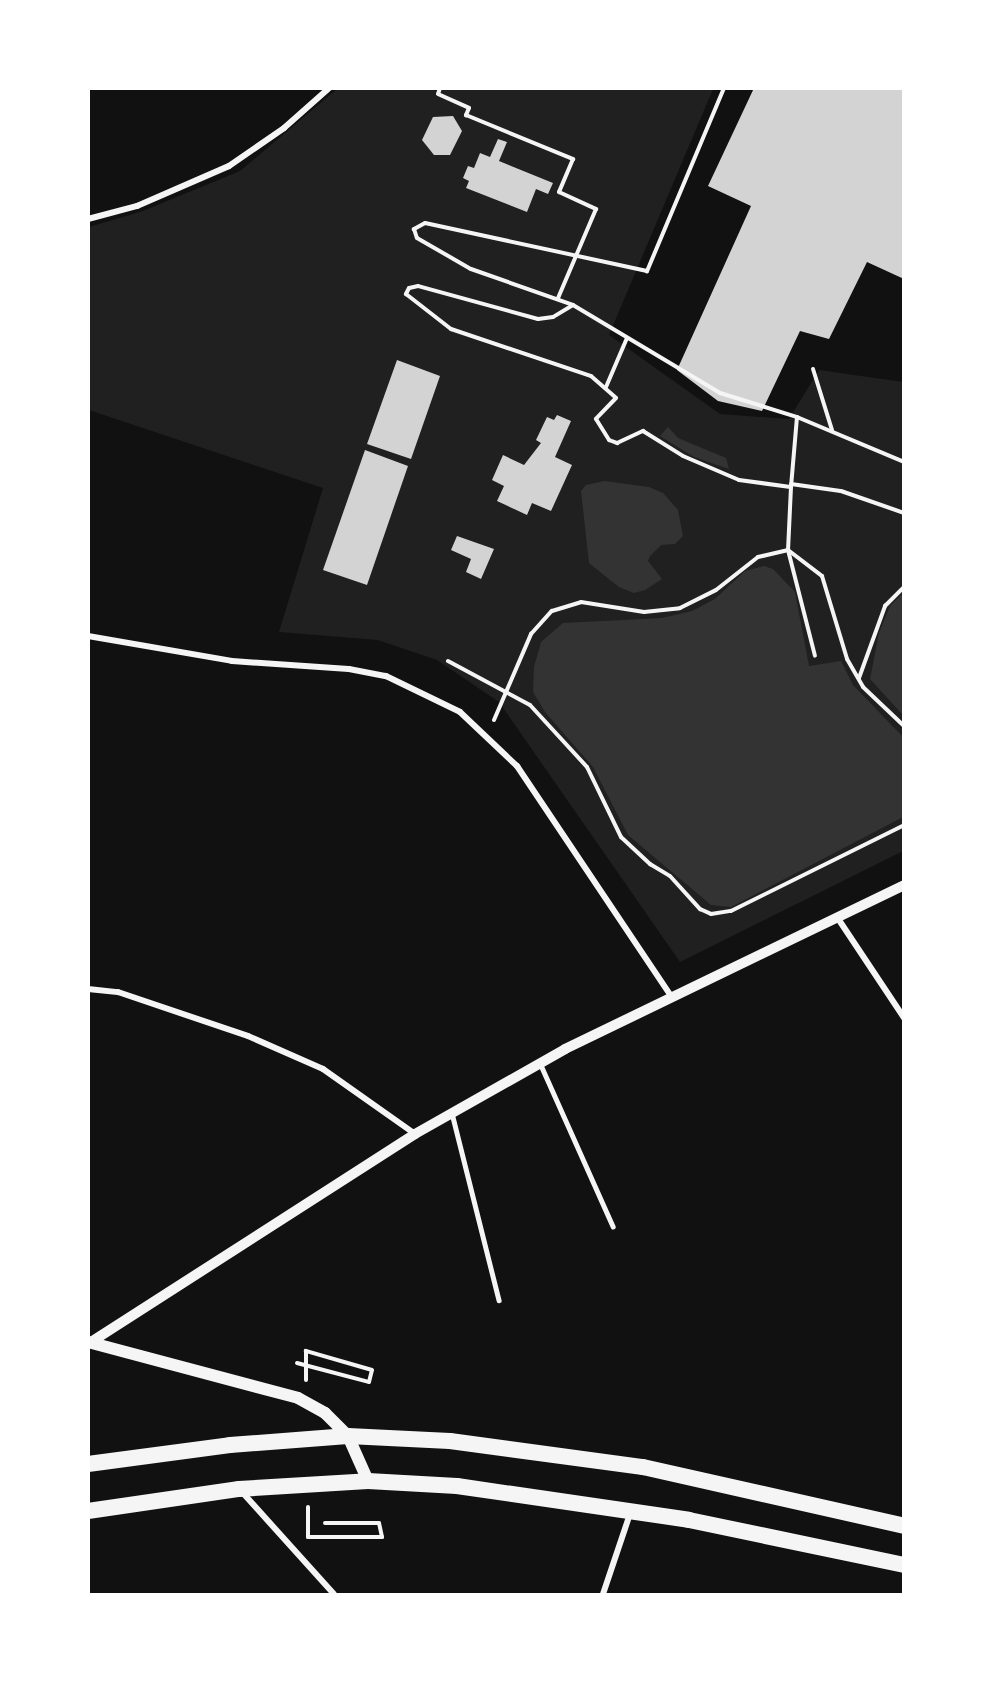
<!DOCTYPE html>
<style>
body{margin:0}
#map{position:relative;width:992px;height:1683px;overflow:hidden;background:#111;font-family:"Source Serif 4",serif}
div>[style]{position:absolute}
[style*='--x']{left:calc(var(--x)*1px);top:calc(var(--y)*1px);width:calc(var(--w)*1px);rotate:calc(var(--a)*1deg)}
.green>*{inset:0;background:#202020}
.water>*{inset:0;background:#333}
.building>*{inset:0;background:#d3d3d3}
.path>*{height:4px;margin:-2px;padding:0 2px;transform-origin:2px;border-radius:2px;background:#f5f5f5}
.service>*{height:4.5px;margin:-2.25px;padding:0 2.25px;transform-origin:2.25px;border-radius:2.25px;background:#f5f5f5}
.minor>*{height:6px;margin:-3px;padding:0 3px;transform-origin:3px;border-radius:3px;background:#f5f5f5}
.tertiary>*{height:10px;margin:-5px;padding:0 5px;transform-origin:5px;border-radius:5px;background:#f5f5f5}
.secondary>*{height:12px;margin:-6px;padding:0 6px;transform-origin:6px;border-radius:6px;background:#f5f5f5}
.trunk>*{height:16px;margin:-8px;padding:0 8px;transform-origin:8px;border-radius:8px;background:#f5f5f5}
span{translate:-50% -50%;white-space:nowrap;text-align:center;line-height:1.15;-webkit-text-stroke:6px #fff;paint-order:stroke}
.frame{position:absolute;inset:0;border:90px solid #fff;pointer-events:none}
</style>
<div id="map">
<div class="green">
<i style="clip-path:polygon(337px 89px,713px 89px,609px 335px,720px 414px,789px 419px,819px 370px,903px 382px,903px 851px,680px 962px,499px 702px,437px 660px,378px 640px,279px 632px,323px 488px,89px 410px,89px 227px,143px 211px,240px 171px)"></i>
</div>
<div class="water">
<i style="clip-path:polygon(668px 427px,678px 438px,726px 458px,729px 469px,694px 457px,660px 436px)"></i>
<i style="clip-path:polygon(604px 481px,649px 487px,663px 493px,678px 510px,683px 536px,675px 544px,661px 545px,650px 556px,648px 561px,662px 579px,645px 590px,634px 593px,619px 587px,589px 563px,581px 491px,586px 485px)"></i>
<i style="clip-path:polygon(764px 566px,773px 569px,795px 592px,809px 666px,841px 661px,853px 685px,903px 737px,903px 817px,731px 907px,711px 905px,628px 835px,593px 767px,545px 712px,533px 692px,534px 667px,541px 642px,563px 623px,662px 618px,692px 611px,715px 599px,745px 571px)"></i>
<i style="clip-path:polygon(903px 593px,903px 715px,870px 679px,879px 633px,890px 606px)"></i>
</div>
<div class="building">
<i style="clip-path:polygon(754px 88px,904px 88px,904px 279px,867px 262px,829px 339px,800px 331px,762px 411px,718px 401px,677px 370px,751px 206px,708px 186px)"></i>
<i style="clip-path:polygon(453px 116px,462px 131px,450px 155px,434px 155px,422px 140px,433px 117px)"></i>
<i style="clip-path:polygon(498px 139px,507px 142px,499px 161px,553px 183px,548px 194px,536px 189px,527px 212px,466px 188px,469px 181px,463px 178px,468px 166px,474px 168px,480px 153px,490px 157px)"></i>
<i style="clip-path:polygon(397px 360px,440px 376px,411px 459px,367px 444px)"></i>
<i style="clip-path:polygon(557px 415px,571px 421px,555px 457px,572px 465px,551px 511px,532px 503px,527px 515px,497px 501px,504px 486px,492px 480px,503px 455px,524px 465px,541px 443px,536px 440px,547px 417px,554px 420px)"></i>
<i style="clip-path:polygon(365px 450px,408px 466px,367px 585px,323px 570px)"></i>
<i style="clip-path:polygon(457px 536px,494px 549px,481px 579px,466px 572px,471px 559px,451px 550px)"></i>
</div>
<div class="path">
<i style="--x:440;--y:88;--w:6;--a:108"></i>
<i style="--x:438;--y:94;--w:34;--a:24"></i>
<i style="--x:469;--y:108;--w:8;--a:113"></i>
<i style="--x:466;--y:115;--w:116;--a:22.4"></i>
<i style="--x:573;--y:159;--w:36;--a:113"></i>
<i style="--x:559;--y:192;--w:41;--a:24.7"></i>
<i style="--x:596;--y:209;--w:97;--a:113.1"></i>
<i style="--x:724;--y:88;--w:199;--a:112.8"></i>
<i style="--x:647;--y:271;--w:227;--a:-167.8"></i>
<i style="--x:425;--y:223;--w:13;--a:151"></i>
<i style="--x:414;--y:229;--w:9;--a:72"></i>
<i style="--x:417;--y:238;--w:62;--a:29.9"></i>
<i style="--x:471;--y:269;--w:108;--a:19.4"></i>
<i style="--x:573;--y:305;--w:23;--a:149"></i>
<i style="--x:553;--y:317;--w:15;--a:172"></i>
<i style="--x:538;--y:319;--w:124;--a:-164.6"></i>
<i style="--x:418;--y:286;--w:9;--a:167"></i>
<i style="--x:409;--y:288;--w:7;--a:117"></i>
<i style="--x:406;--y:294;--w:57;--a:37.9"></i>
<i style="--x:451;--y:329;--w:148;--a:18.6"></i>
<i style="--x:591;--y:376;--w:33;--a:41"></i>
<i style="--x:616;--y:398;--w:29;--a:134"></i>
<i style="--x:596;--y:419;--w:25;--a:58"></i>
<i style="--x:609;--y:440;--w:9;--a:21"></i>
<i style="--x:617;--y:443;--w:29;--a:-25"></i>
<i style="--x:643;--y:431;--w:47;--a:32"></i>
<i style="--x:683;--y:456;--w:61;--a:23.2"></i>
<i style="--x:739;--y:480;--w:52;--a:7.7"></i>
<i style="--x:791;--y:487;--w:63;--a:92.7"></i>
<i style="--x:788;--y:550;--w:43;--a:37.4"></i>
<i style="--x:822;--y:576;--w:87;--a:73.2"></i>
<i style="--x:847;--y:659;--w:32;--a:60"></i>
<i style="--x:863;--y:687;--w:57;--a:43.6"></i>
<i style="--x:573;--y:305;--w:171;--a:30.9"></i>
<i style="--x:720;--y:393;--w:81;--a:17.3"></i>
<i style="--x:813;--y:369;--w:64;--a:72.7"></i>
<i style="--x:606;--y:387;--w:53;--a:-66.8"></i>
<i style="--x:791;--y:484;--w:50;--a:8"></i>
<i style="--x:841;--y:491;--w:67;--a:19.2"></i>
<i style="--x:791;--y:487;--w:70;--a:-85.1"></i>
<i style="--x:797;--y:417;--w:116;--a:22.8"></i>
<i style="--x:448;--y:661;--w:93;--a:28.2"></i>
<i style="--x:530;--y:705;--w:84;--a:47.4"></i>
<i style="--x:587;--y:767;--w:78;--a:64.1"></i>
<i style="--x:621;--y:837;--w:40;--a:43"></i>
<i style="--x:650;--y:864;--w:23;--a:31"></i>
<i style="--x:670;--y:876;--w:45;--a:47.7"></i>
<i style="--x:700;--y:909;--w:12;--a:24"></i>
<i style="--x:711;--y:914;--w:20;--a:-9"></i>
<i style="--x:731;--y:911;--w:193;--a:-26.4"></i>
<i style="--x:859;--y:678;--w:77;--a:-70.1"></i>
<i style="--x:885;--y:606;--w:27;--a:-45"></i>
<i style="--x:494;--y:720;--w:94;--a:-66.7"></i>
<i style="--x:531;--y:634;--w:31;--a:-48"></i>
<i style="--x:552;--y:611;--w:30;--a:-17"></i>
<i style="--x:581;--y:602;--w:64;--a:9"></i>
<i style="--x:644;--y:612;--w:36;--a:-6"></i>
<i style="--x:680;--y:608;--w:40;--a:-26.6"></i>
<i style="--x:716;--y:590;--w:53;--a:-38.2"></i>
<i style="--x:758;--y:557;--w:31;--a:-13"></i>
<i style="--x:788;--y:550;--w:109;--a:75.7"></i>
<i style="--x:297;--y:1363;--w:74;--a:14.8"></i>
<i style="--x:369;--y:1382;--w:12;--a:-76"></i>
<i style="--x:372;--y:1370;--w:69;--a:-163.9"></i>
<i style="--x:306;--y:1351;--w:29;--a:90"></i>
<i style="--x:308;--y:1507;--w:30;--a:90"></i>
<i style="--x:308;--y:1537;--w:74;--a:0"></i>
<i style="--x:382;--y:1537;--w:14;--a:-102"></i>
<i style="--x:379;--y:1523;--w:54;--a:180"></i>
</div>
<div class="service">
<i style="--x:540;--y:1063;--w:179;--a:65.9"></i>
<i style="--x:452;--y:1113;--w:193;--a:75.9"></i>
</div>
<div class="minor">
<i style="--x:88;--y:219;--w:51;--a:-14.9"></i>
<i style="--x:137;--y:206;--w:100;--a:-23.5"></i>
<i style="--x:229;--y:166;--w:67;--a:-34.6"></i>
<i style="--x:284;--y:128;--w:60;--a:-41.6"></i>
<i style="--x:88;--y:636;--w:146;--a:9.8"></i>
<i style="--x:232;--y:661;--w:117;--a:3.9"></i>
<i style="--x:349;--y:669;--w:38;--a:11"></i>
<i style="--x:386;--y:676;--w:82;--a:25.9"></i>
<i style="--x:460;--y:712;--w:79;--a:43.5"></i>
<i style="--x:517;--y:766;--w:277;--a:56.2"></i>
<i style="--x:837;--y:917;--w:121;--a:56.4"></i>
<i style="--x:88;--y:989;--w:30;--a:6"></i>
<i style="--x:118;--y:992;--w:137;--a:18.7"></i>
<i style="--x:248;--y:1036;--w:82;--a:23.7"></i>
<i style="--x:323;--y:1069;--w:113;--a:35.2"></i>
<i style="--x:242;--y:1492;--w:137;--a:48"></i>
<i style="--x:603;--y:1594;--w:84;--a:-71.4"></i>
</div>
<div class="tertiary">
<i style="--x:91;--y:1342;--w:385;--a:-32.7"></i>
<i style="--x:415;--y:1134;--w:172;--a:-29.5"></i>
<i style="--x:565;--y:1049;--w:377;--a:-25.8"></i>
</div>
<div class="secondary">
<i style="--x:88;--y:1342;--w:217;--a:14.9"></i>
<i style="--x:298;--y:1398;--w:31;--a:29"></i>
<i style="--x:325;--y:1413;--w:33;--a:45"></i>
<i style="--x:348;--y:1436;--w:49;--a:66"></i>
</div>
<div class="trunk">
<i style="--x:88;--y:1464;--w:143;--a:-7.6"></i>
<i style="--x:230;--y:1445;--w:118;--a:-4.4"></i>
<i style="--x:348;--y:1436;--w:102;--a:2.8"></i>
<i style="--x:450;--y:1441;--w:195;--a:7.7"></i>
<i style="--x:643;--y:1467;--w:268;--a:12.7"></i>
<i style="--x:88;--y:1511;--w:153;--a:-8.3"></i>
<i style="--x:239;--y:1489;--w:129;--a:-3.5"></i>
<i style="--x:368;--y:1481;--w:89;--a:3.2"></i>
<i style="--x:457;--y:1486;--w:234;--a:8.3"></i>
<i style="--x:689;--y:1520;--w:220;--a:11.8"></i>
</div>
<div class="frame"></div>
</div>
